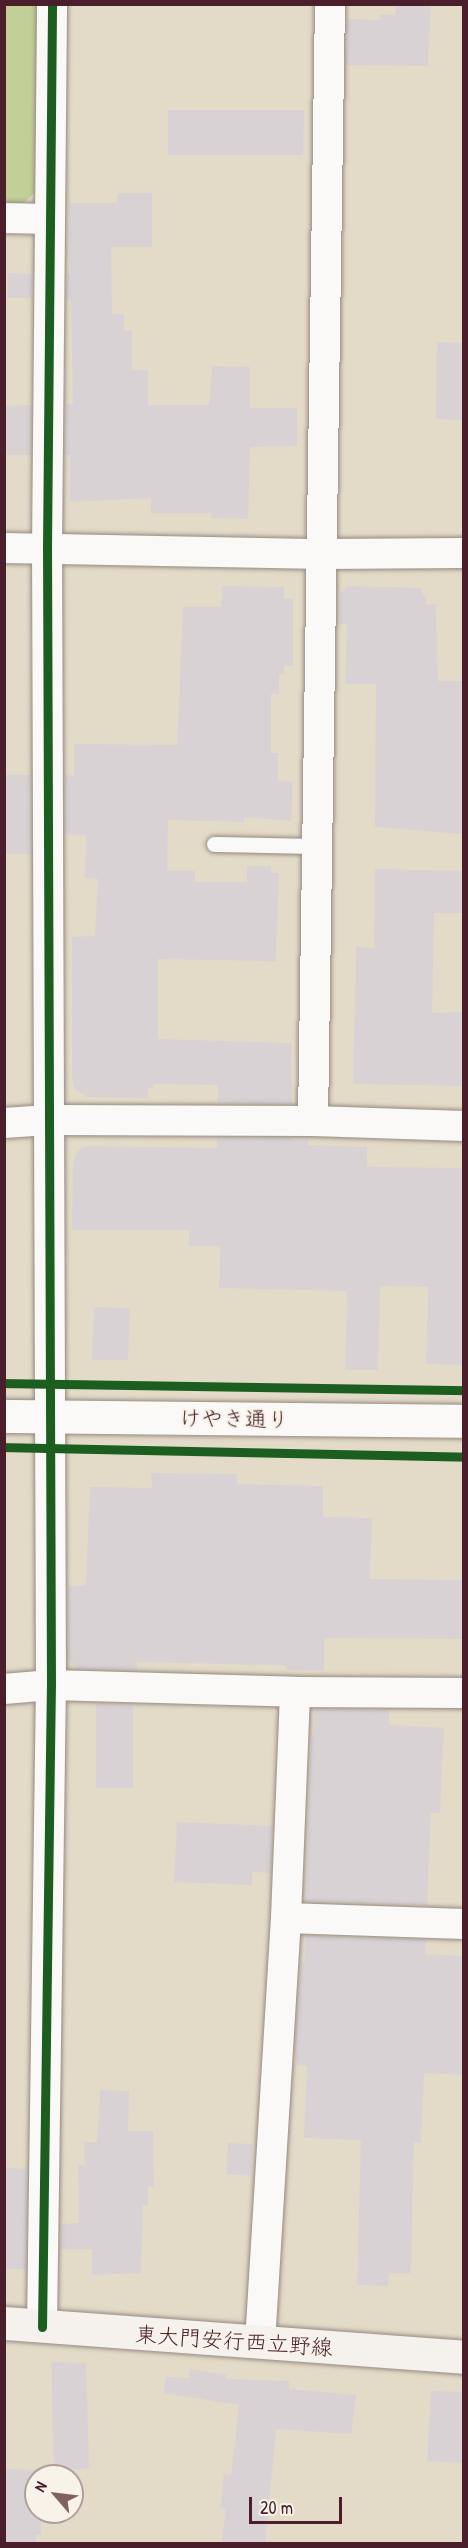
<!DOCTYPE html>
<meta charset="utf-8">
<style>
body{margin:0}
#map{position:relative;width:468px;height:2548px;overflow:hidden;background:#e3dac7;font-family:"Patrick Hand","Klee One",sans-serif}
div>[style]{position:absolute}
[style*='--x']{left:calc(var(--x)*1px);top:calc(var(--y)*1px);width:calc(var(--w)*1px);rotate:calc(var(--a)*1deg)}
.green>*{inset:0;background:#c2d098}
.building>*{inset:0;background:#d8d2d5}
.roads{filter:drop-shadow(0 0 2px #958a82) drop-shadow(0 0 2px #958a82)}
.service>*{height:15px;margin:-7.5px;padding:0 7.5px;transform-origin:7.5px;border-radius:7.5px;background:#fbf9f7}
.minor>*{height:30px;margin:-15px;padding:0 15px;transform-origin:15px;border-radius:15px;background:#fbf9f7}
.tertiary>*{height:33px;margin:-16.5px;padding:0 16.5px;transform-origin:16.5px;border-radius:16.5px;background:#fbf9f7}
.secondary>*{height:33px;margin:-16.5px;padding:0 16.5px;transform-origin:16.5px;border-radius:16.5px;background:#f5f1ec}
.cycleway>*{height:9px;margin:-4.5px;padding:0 4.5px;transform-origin:4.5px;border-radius:4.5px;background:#1b5e20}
span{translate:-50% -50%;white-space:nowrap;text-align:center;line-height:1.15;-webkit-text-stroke:4.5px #f7f3e8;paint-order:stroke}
.street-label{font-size:22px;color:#4a1f2b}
.frame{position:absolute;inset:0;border:6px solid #4a1f2b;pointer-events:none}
.north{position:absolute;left:24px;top:2464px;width:60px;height:60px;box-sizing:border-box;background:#f7f3e8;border:2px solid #b29e9c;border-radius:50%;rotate:298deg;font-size:16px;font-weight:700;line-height:24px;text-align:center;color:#4a1f2b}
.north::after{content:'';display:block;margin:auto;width:21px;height:27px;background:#806062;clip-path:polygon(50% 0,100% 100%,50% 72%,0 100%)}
.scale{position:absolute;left:249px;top:2497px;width:93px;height:27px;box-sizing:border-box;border:3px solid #4a1f2b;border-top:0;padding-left:8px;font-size:18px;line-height:21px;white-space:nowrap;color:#4a1f2b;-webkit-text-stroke:4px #f7f3e8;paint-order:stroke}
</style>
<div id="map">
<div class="green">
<i style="clip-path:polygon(5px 5px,38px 6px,38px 190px,20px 206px,5px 206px)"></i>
</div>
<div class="building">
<i style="clip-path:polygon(396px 4px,431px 4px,428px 66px,346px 65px,347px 19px,380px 20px,380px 15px,395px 15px)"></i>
<i style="clip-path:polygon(168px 110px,304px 110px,303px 155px,168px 155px)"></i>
<i style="clip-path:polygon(117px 193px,152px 193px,152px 247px,111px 247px,112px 314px,124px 314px,124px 331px,132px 331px,132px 370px,148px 370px,148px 405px,209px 405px,212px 366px,250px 367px,250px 408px,297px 408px,297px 446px,250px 447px,248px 519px,211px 518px,211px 513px,151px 513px,151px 498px,70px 502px,70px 455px,65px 455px,66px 405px,73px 404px,71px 299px,67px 299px,67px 274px,70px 274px,69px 203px,117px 203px)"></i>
<i style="clip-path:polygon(8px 273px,32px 274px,32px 298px,8px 298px)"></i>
<i style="clip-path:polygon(437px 342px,464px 343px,464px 420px,436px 419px)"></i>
<i style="clip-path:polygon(31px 405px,31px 455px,4px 455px,4px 406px)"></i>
<i style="clip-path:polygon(222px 586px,284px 587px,284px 599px,293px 599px,293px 666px,284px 665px,284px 674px,279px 674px,279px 694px,271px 694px,271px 753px,278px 753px,278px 781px,293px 782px,291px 821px,244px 817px,244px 822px,168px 820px,167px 871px,195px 871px,195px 882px,247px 882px,247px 866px,271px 866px,271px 873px,279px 873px,276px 961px,158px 959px,158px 1039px,291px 1043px,292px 1104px,218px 1103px,218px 1085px,153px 1084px,153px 1088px,148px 1088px,148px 1098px,87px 1097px,74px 1088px,72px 1076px,72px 937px,95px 936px,98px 879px,85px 878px,86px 835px,65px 834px,65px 775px,74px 776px,74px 744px,177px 745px,183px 607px,221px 607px)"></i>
<i style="clip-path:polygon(348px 586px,421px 588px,422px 595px,426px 595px,426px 605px,436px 604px,438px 681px,464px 681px,464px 834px,375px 827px,376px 684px,345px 684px,347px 624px,340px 624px,340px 594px)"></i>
<i style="clip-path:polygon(4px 775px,31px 775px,31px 854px,4px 854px)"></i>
<i style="clip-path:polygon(375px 869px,464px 871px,464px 913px,434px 913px,432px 1013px,464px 1012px,464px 1086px,353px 1084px,356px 947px,374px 948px)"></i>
<i style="clip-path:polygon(217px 1138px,292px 1138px,292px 1140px,308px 1140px,308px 1145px,367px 1147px,367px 1167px,464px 1168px,464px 1365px,426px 1364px,428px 1287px,380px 1286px,378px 1370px,345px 1370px,347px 1291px,219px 1288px,220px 1246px,189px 1246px,189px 1230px,72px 1230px,73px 1163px,76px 1153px,85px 1146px,217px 1148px)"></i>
<i style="clip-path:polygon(94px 1307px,130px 1308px,128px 1360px,92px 1360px)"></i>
<i style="clip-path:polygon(151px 1473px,237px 1474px,237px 1484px,323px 1486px,323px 1517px,372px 1518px,370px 1579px,464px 1580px,464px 1639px,325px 1638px,324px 1671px,287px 1670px,286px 1665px,137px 1662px,137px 1670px,78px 1669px,68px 1660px,68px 1587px,86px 1585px,90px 1487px,152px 1488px)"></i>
<i style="clip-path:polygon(96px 1704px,133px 1705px,133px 1788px,96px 1788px)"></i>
<i style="clip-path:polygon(315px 1709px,389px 1710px,389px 1725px,444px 1728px,440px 1813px,431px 1813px,427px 1905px,306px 1901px,311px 1735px,314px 1735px)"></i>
<i style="clip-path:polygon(177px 1822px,272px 1826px,271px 1873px,253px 1872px,252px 1885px,174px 1882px)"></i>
<i style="clip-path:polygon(306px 1936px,426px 1940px,425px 1954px,464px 1956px,464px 2075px,424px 2073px,421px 2143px,414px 2142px,411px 2273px,389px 2273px,388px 2286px,357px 2285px,361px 2140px,304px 2138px,307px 2066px,297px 2065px,295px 2047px,301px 1963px,305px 1962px)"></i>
<i style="clip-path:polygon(100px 2090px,129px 2091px,128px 2131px,153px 2131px,154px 2187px,148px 2187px,148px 2205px,143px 2205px,141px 2273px,92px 2275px,92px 2249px,60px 2249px,61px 2224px,79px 2223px,78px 2165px,85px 2165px,84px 2142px,97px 2142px)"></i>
<i style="clip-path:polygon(228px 2143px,253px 2144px,251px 2176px,226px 2174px)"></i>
<i style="clip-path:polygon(4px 2168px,27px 2169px,26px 2269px,4px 2269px)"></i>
<i style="clip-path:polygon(51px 2362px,86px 2363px,89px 2468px,54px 2472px)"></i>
<i style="clip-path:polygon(190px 2369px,227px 2375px,226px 2379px,289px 2381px,289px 2389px,356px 2395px,351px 2434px,276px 2429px,265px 2544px,222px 2541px,226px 2509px,220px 2508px,224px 2474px,231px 2475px,239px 2405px,164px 2393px,166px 2377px,189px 2378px)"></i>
<i style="clip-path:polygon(431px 2391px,464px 2392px,464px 2463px,427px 2461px)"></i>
<i style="clip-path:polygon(4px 2469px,42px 2470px,42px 2476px,36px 2476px,36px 2512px,41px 2512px,41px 2535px,36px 2535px,36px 2544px,4px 2544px)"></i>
</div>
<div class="roads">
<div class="service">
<i style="--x:214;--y:844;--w:104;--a:1.1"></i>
</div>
<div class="minor">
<i style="--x:4;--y:218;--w:45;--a:1.3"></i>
<i style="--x:4;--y:548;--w:319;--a:1.1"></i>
<i style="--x:323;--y:554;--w:141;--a:-0.4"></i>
<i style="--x:313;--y:1121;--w:1117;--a:-89.13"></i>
<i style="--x:4;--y:1123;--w:44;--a:-3.9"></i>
<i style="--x:48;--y:1120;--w:265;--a:0.2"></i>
<i style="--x:313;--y:1121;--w:151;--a:1.9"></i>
<i style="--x:4;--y:1689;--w:47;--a:-4.9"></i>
<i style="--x:51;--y:1685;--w:244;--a:1.6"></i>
<i style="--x:295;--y:1692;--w:169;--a:0.3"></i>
<i style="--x:286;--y:1918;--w:178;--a:1.9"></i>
<i style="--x:42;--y:2327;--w:642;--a:-89.2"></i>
<i style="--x:51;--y:1685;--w:1136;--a:-90.2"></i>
<i style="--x:47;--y:549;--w:545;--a:-89.47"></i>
<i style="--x:260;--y:2343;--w:426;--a:-86.5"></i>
<i style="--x:286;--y:1918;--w:226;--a:-87.7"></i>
</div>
<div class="tertiary">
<i style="--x:4;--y:1416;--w:460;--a:0.6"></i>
</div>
<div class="secondary">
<i style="--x:4;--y:2323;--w:461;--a:4.2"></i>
</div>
</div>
<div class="cycleway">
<i style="--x:4;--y:1383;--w:460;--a:0.9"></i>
<i style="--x:4;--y:1447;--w:460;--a:1.2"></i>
<i style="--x:42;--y:2327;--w:642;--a:-89.2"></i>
<i style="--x:51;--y:1685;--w:1136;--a:-90.2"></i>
<i style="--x:47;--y:549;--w:545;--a:-89.47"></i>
</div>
<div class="street-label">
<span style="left:234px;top:1419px;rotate:1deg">けやき通り</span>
<span style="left:234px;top:2341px;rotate:4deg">東大門安行西立野線</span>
</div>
<div class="frame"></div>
<div class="north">N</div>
<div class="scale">20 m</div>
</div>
